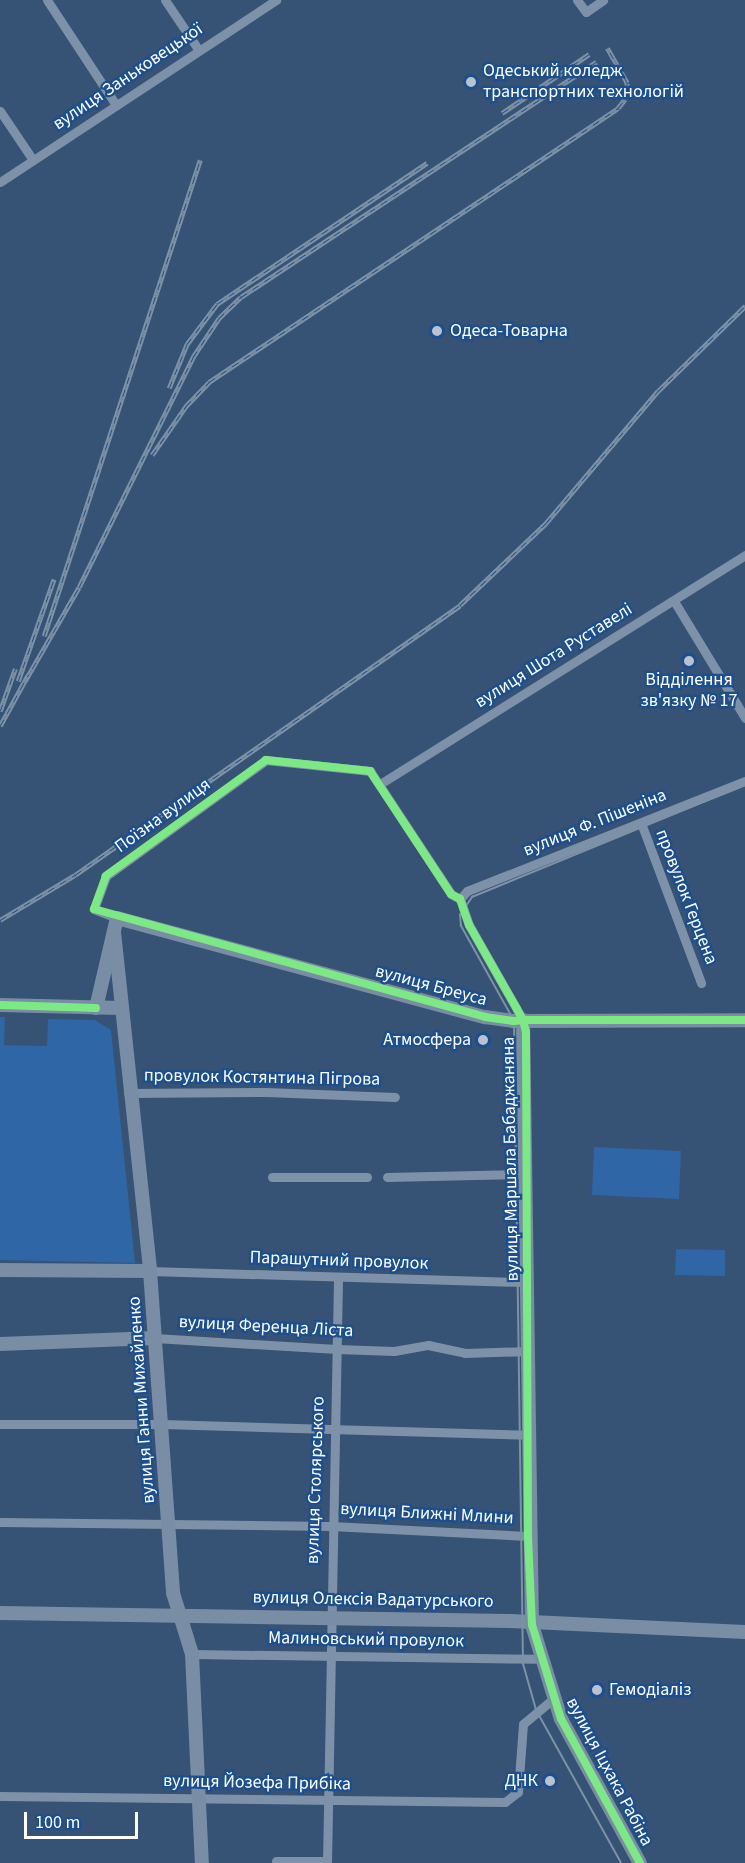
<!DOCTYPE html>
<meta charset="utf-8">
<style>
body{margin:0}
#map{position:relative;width:745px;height:1863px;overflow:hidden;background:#365274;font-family:"Source Sans 3",sans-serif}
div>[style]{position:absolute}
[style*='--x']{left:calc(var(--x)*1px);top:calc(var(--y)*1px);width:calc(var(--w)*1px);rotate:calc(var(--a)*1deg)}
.green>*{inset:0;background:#2f66a5}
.street>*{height:9px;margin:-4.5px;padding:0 4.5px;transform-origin:4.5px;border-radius:4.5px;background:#7d92a8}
.secondary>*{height:14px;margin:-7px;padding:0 7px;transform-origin:7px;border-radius:7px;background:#798da4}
.tram>*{height:1.5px;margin:-0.75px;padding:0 0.75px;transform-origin:0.75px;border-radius:0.75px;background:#7e92a7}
.rail>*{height:4.5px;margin-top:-2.25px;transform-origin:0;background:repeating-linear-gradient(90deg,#1b4f8f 0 7px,#7e92a7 0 14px);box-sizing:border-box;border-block:2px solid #7e92a7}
.cycleway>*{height:8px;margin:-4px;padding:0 4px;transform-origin:4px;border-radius:4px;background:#7ce984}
.dots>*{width:16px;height:16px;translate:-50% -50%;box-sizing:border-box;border:3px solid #1b4f8f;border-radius:50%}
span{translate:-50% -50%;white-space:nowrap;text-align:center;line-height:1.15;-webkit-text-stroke:4.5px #1b4f8f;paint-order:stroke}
.poi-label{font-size:18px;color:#fff}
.left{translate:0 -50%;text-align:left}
.right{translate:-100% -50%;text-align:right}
.street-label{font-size:18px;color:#fff}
.scale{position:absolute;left:24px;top:1812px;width:114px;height:27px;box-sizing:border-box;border:3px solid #fff;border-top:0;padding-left:8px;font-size:18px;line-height:21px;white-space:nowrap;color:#fff;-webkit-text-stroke:4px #1b4f8f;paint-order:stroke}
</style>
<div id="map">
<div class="green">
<i style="clip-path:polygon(0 1017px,5px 1017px,4px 1045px,47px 1046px,48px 1019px,95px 1020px,111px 1030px,135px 1263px,0 1260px)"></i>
<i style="clip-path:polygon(594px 1147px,681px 1151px,679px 1199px,592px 1195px)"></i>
<i style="clip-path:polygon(676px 1249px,725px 1250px,725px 1276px,675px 1275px)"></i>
</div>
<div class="street">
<i style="--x:47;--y:0;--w:126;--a:56.7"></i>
<i style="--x:165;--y:0;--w:59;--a:56"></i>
<i style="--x:577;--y:0;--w:15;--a:53"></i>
<i style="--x:586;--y:12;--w:21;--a:-35"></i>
<i style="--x:0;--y:111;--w:59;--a:56"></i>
<i style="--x:0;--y:182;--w:331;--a:-33.4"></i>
<i style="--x:674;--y:601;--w:137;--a:58.7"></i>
<i style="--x:380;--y:784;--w:431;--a:-32.1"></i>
<i style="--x:641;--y:823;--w:171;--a:69.4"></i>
<i style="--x:460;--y:899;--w:11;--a:-49"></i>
<i style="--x:467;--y:891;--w:299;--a:-21.6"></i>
<i style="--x:117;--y:918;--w:25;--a:-159"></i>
<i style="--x:94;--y:909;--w:35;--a:-70"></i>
<i style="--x:106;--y:876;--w:198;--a:-35.9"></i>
<i style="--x:266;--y:760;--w:105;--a:6"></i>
<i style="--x:370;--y:771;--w:147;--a:56.6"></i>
<i style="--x:451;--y:894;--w:10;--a:29"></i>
<i style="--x:460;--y:899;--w:28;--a:71"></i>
<i style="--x:469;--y:925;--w:109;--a:60.4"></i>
<i style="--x:128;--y:1093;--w:138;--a:-0.4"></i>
<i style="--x:266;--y:1092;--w:129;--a:2.2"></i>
<i style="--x:272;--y:1177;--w:95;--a:0"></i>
<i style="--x:387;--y:1177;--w:137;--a:-1.3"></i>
<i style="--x:150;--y:1271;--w:377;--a:1.7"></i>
<i style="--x:155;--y:1338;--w:182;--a:3.5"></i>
<i style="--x:337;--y:1349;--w:57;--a:2"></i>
<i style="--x:394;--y:1351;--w:35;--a:-10"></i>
<i style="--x:428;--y:1345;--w:38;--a:12"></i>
<i style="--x:465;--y:1353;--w:64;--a:-1.8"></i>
<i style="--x:0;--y:1424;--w:162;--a:0"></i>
<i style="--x:162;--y:1424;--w:366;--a:1.7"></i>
<i style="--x:0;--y:1522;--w:331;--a:0.7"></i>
<i style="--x:331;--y:1526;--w:197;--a:2.9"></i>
<i style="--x:192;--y:1654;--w:348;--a:0.8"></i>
<i style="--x:0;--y:1796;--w:505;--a:0.68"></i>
<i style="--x:505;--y:1802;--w:16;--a:-38"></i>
<i style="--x:518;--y:1792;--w:68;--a:-85.8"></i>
<i style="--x:523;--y:1724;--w:39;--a:-40"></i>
<i style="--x:276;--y:1861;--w:51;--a:0"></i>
<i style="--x:327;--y:1863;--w:585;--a:-88.92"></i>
</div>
<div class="secondary">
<i style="--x:114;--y:932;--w:341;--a:83.9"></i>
<i style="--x:150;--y:1271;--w:323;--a:85.9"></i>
<i style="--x:173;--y:1593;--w:64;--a:72.7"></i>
<i style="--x:192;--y:1654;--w:209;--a:87.3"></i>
<i style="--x:0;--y:1005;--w:121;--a:1.4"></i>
<i style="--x:96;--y:1008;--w:92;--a:-76.9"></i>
<i style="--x:117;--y:918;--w:381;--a:15.1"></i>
<i style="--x:485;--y:1017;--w:29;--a:8"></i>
<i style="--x:514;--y:1021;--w:231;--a:-0.2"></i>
<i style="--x:523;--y:1020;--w:605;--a:89.15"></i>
<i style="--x:532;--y:1625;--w:98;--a:72.9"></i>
<i style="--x:561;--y:1719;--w:164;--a:61.3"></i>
<i style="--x:0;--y:1270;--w:150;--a:0.4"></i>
<i style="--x:0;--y:1344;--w:155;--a:-2.2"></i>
<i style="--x:0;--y:1613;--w:510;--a:0.9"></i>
<i style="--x:510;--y:1621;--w:235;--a:2.7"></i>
</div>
<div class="tram">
<i style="--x:621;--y:1863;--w:175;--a:-119.1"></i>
<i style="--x:536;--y:1710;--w:48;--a:-105.8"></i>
<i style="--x:523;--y:1664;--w:643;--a:-90.8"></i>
<i style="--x:514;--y:1021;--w:109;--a:-119.2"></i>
<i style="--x:461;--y:926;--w:11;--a:-95"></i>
<i style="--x:460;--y:915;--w:22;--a:-56"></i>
<i style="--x:472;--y:897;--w:295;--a:-22.3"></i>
</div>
<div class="rail">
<i style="--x:502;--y:113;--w:105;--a:-34.1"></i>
<i style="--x:169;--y:388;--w:48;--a:-67.8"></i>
<i style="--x:187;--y:344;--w:50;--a:-53.1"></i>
<i style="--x:217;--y:304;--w:253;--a:-33.9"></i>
<i style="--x:152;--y:455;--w:60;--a:-55.2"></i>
<i style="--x:186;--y:406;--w:33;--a:-46"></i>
<i style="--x:209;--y:382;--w:492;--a:-33.8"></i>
<i style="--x:618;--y:108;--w:11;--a:-52"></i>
<i style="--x:625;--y:99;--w:16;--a:-83"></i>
<i style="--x:627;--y:83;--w:40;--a:-119.7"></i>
<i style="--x:44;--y:636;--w:501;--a:-71.85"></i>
<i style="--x:18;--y:681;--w:108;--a:-70.6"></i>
<i style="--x:25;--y:681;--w:108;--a:-60.1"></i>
<i style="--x:79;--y:587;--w:257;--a:-63.6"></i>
<i style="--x:193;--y:357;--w:47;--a:-56.3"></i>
<i style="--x:219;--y:318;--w:30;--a:-44"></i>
<i style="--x:241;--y:297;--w:426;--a:-33.5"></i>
<i style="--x:0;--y:711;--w:45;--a:-70.3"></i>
<i style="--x:0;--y:726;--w:58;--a:-61.2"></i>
<i style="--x:0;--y:920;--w:87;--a:-31"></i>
<i style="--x:75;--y:875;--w:470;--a:-35"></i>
<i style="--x:460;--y:605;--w:119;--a:-43.6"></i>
<i style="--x:546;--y:523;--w:173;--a:-49.7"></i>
<i style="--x:658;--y:391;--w:122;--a:-44.3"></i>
</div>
<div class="cycleway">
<i style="--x:0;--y:1005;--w:96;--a:1.8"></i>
<i style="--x:640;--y:1863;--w:164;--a:-118.7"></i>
<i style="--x:561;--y:1719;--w:98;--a:-107.1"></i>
<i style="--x:532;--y:1625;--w:89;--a:-92.6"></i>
<i style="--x:528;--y:1536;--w:504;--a:-90.23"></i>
<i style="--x:526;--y:1032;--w:12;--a:-104"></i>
<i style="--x:523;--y:1020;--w:13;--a:-119"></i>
<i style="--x:517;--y:1009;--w:97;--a:-119.7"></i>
<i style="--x:469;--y:925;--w:28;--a:-109"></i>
<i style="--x:460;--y:899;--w:10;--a:-151"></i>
<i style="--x:451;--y:894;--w:147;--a:-123.4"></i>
<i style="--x:370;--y:771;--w:105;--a:-174"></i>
<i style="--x:266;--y:760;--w:198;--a:144.1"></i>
<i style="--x:106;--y:876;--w:35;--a:110"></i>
<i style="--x:94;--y:909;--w:406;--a:15.4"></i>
<i style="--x:485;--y:1017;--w:29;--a:8"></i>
<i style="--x:514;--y:1021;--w:9;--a:-6"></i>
<i style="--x:523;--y:1020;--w:222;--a:0"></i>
</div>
<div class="dots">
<i style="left:471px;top:82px;background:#b9c2ce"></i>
<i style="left:437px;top:331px;background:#b9c2ce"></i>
<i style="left:689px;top:661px;background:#b9c2ce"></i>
<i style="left:483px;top:1040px;background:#b9c2ce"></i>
<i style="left:597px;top:1690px;background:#b9c2ce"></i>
<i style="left:550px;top:1781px;background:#b9c2ce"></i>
</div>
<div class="poi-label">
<span class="left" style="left:483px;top:82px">Одеський коледж<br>транспортних технологій</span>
<span class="left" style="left:450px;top:331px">Одеса-Товарна</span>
<span style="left:689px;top:691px">Відділення<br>зв'язку № 17</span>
<span class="right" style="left:471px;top:1040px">Атмосфера</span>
<span class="left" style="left:609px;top:1690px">Гемодіаліз</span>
<span class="right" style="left:538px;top:1781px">ДНК</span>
</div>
<div class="street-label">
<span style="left:128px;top:77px;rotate:-34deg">вулиця Заньковецької</span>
<span style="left:554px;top:656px;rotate:-32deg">вулиця Шота Руставелі</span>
<span style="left:163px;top:816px;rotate:-36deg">Поїзна вулиця</span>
<span style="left:595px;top:823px;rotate:-22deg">вулиця Ф. Пішеніна</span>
<span style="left:686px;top:897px;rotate:69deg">провулок Герцена</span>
<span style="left:431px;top:986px;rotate:15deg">вулиця Бреуса</span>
<span style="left:262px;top:1078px;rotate:1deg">провулок Костянтина Пігрова</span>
<span style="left:511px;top:1159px;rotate:-91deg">вулиця Маршала Бабаджаняна</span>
<span style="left:339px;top:1261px;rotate:2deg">Парашутний провулок</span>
<span style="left:266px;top:1327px;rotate:3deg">вулиця Ференца Ліста</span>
<span style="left:142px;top:1400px;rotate:-94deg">вулиця Ганни Михайленко</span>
<span style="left:316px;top:1480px;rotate:-88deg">вулиця Столярського</span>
<span style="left:427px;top:1514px;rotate:3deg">вулиця Ближні Млини</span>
<span style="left:373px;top:1600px;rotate:1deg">вулиця Олексія Вадатурського</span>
<span style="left:366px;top:1640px;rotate:1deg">Малиновський провулок</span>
<span style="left:609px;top:1772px;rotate:62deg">вулиця Іцхака Рабіна</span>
<span style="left:257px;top:1783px;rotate:1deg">вулиця Йозефа Прибіка</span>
</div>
<div class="scale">100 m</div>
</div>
